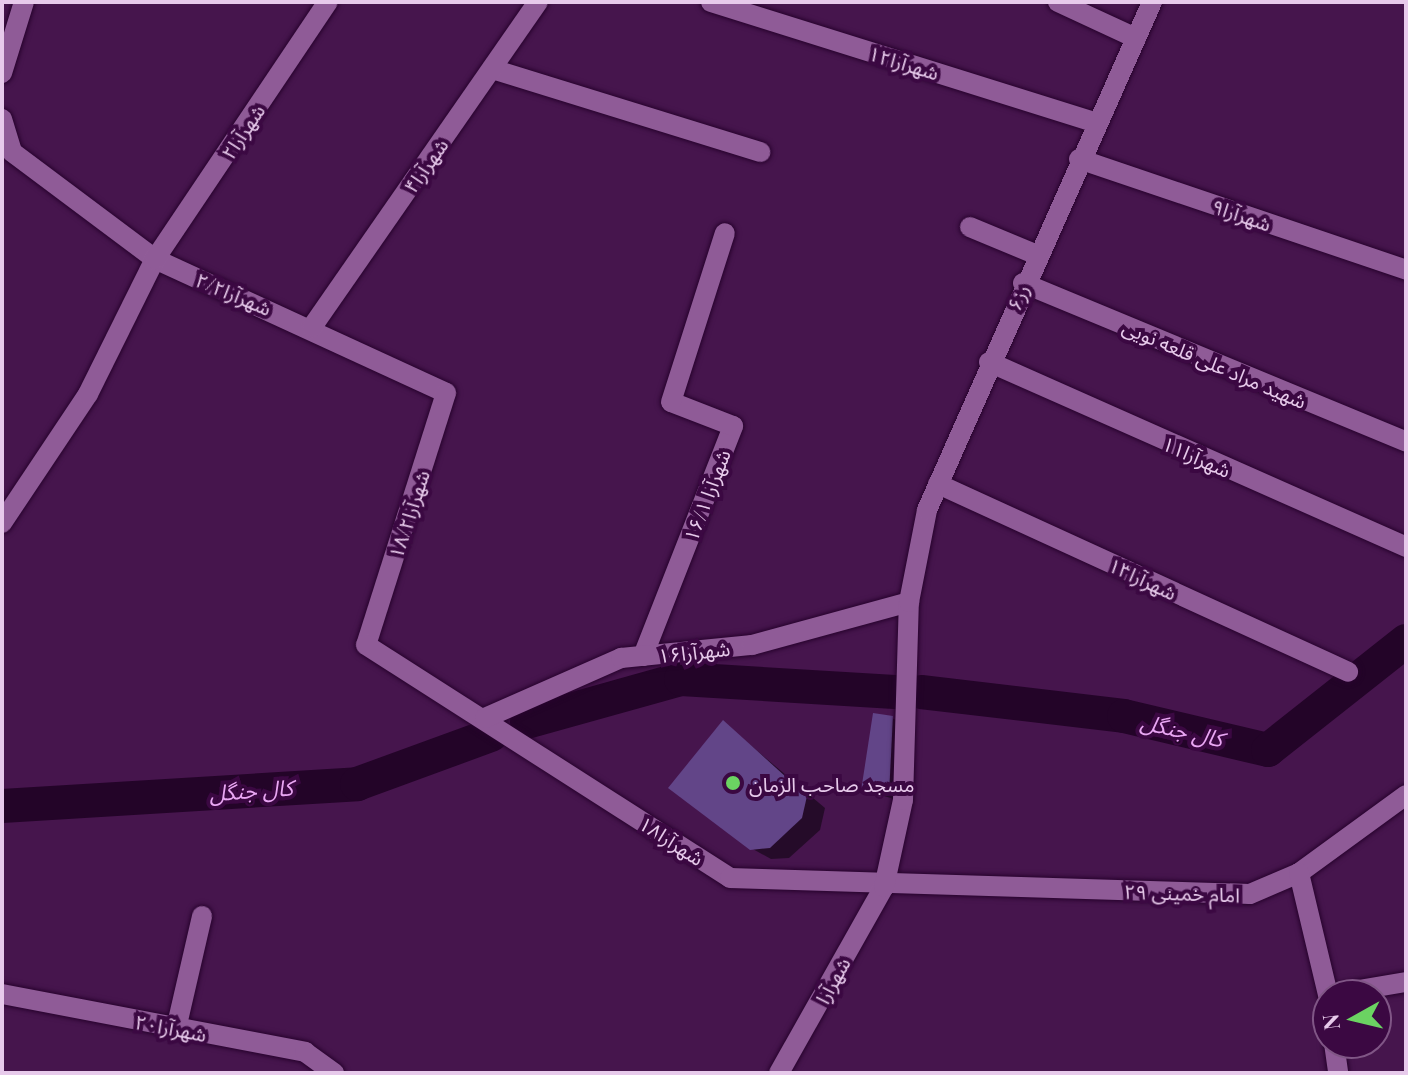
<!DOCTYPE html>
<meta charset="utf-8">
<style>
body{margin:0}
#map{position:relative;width:1408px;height:1075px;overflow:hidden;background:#46154d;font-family:"Playfair Display","Noto Sans Arabic",serif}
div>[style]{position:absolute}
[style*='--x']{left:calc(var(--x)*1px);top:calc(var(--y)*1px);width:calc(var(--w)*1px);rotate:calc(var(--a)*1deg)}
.shadow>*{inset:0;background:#0007}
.canal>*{height:34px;margin:-17px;padding:0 17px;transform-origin:17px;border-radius:17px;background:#230428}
.building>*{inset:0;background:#624588}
.roads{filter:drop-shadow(0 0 2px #27032d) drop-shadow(0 0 2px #27032d)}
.minor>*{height:20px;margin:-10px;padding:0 10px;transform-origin:10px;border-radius:10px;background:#8f5b97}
.dots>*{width:22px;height:22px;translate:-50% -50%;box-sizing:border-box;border:4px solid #3b0842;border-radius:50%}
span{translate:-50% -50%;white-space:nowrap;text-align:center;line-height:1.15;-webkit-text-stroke:8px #3b0842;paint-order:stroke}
.street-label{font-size:20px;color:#e7caeb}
.poi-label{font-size:20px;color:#e7caeb}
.left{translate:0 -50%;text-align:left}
.water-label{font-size:22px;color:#eaa7f4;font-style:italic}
.frame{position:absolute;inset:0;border:4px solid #e7caeb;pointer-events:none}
.north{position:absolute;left:1312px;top:979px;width:80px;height:80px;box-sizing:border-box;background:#3b0842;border:2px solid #805686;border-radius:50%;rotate:262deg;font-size:22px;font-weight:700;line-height:32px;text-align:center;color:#e7caeb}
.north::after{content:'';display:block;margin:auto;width:28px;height:36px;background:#6bd362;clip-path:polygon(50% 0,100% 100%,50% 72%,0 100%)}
</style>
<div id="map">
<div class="shadow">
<i style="clip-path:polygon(892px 718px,905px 725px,901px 801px,863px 790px)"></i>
<i style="clip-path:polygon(723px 722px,825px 808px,820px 830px,789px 858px,771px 859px,751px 848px)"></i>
</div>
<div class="canal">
<i style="--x:921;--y:692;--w:204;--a:6.7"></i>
<i style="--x:1124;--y:716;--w:148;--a:13.3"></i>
<i style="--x:1268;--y:750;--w:176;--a:-38.3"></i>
<i style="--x:527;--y:722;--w:160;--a:-15.6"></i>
<i style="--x:681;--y:679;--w:214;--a:3.5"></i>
<i style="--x:2;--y:806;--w:356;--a:-3.5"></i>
<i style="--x:357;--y:784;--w:143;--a:-20.1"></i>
</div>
<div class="building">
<i style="clip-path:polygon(873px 713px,893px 716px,889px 795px,861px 791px)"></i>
<i style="clip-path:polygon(723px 720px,807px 796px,802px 818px,770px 848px,750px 850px,668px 788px)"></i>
</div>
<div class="roads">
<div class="minor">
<i style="--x:711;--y:2;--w:405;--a:17.4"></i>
<i style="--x:1058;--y:2;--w:86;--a:24.8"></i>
<i style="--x:492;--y:69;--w:281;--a:17.2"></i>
<i style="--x:2;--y:73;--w:74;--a:-72.8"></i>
<i style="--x:2;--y:119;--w:34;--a:73"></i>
<i style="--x:12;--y:152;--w:179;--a:36.8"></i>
<i style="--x:155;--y:259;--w:320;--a:24.7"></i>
<i style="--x:446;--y:393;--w:264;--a:107.6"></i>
<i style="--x:366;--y:645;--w:432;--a:32.6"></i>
<i style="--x:730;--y:878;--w:520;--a:1.76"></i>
<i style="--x:1250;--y:894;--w:53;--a:-23.2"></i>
<i style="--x:1299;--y:873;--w:132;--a:-36.1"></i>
<i style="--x:1079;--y:159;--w:345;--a:18.7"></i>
<i style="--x:970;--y:227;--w:70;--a:22.6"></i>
<i style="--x:1023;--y:283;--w:415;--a:22.5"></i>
<i style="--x:312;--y:327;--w:396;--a:-55.2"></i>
<i style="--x:989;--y:362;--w:456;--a:23.9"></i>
<i style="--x:938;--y:484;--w:451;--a:24.6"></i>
<i style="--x:2;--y:523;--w:155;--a:-56.3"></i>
<i style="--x:88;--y:394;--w:151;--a:-63.6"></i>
<i style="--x:155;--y:259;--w:310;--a:-56.1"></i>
<i style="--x:643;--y:656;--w:247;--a:-68.6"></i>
<i style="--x:733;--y:426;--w:66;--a:-158.8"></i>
<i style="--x:671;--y:402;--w:177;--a:-72.3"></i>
<i style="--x:485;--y:718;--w:149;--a:-23.8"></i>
<i style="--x:621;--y:658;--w:132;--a:-5.7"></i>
<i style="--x:752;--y:645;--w:163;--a:-15.3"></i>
<i style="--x:1299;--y:873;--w:125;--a:76.6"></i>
<i style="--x:2;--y:994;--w:309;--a:10.8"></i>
<i style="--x:305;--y:1052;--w:36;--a:36"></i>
<i style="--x:1329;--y:995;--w:78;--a:-9.6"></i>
<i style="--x:176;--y:1029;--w:116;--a:-77"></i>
<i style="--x:1334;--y:1043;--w:30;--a:82"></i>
<i style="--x:779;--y:1073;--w:214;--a:-60.6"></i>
<i style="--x:884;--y:887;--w:89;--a:-77.7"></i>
<i style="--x:903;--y:800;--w:198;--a:-88.3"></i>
<i style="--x:909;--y:602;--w:94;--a:-78.9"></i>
<i style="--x:927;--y:510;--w:556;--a:-66.11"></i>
</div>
</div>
<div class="dots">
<i style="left:733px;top:783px;background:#6bd362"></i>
</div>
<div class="street-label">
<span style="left:904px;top:62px;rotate:17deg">شهرآرا۱۲</span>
<span style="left:242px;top:131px;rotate:-56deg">شهرآرا۲</span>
<span style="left:425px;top:165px;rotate:-55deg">شهرآرا۴</span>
<span style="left:1242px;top:214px;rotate:19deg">شهرآرا۹</span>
<span style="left:234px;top:293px;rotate:23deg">شهرآرا۲/۲</span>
<span style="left:1017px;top:297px;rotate:-67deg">رز۶</span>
<span style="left:1215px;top:363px;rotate:23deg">شهید مراد علی قلعه نویی</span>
<span style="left:1197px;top:456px;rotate:24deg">شهرآرا۱۱</span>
<span style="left:706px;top:495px;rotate:-69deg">شهرآرا ۱۶/۱</span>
<span style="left:408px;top:514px;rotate:-72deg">شهرآرا۱۸/۲</span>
<span style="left:1143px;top:578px;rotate:25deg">شهرآرا۱۳</span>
<span style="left:694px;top:651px;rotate:-6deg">شهرآرا۱۶</span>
<span style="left:672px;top:840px;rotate:33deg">شهرآرا۱۸</span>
<span style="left:1182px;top:892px;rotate:2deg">امام خمینی ۲۹</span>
<span style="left:832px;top:980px;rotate:-61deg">شهرآرا</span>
<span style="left:171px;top:1027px;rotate:11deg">شهرآرا۲۰</span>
</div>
<div class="poi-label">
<span class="left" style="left:749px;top:783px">مسجد صاحب الزمان</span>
</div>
<div class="water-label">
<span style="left:1182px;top:730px;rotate:13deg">کال جنگل</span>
<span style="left:251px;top:790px;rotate:-4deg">کال جنگل</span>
</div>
<div class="frame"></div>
<div class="north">N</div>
</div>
